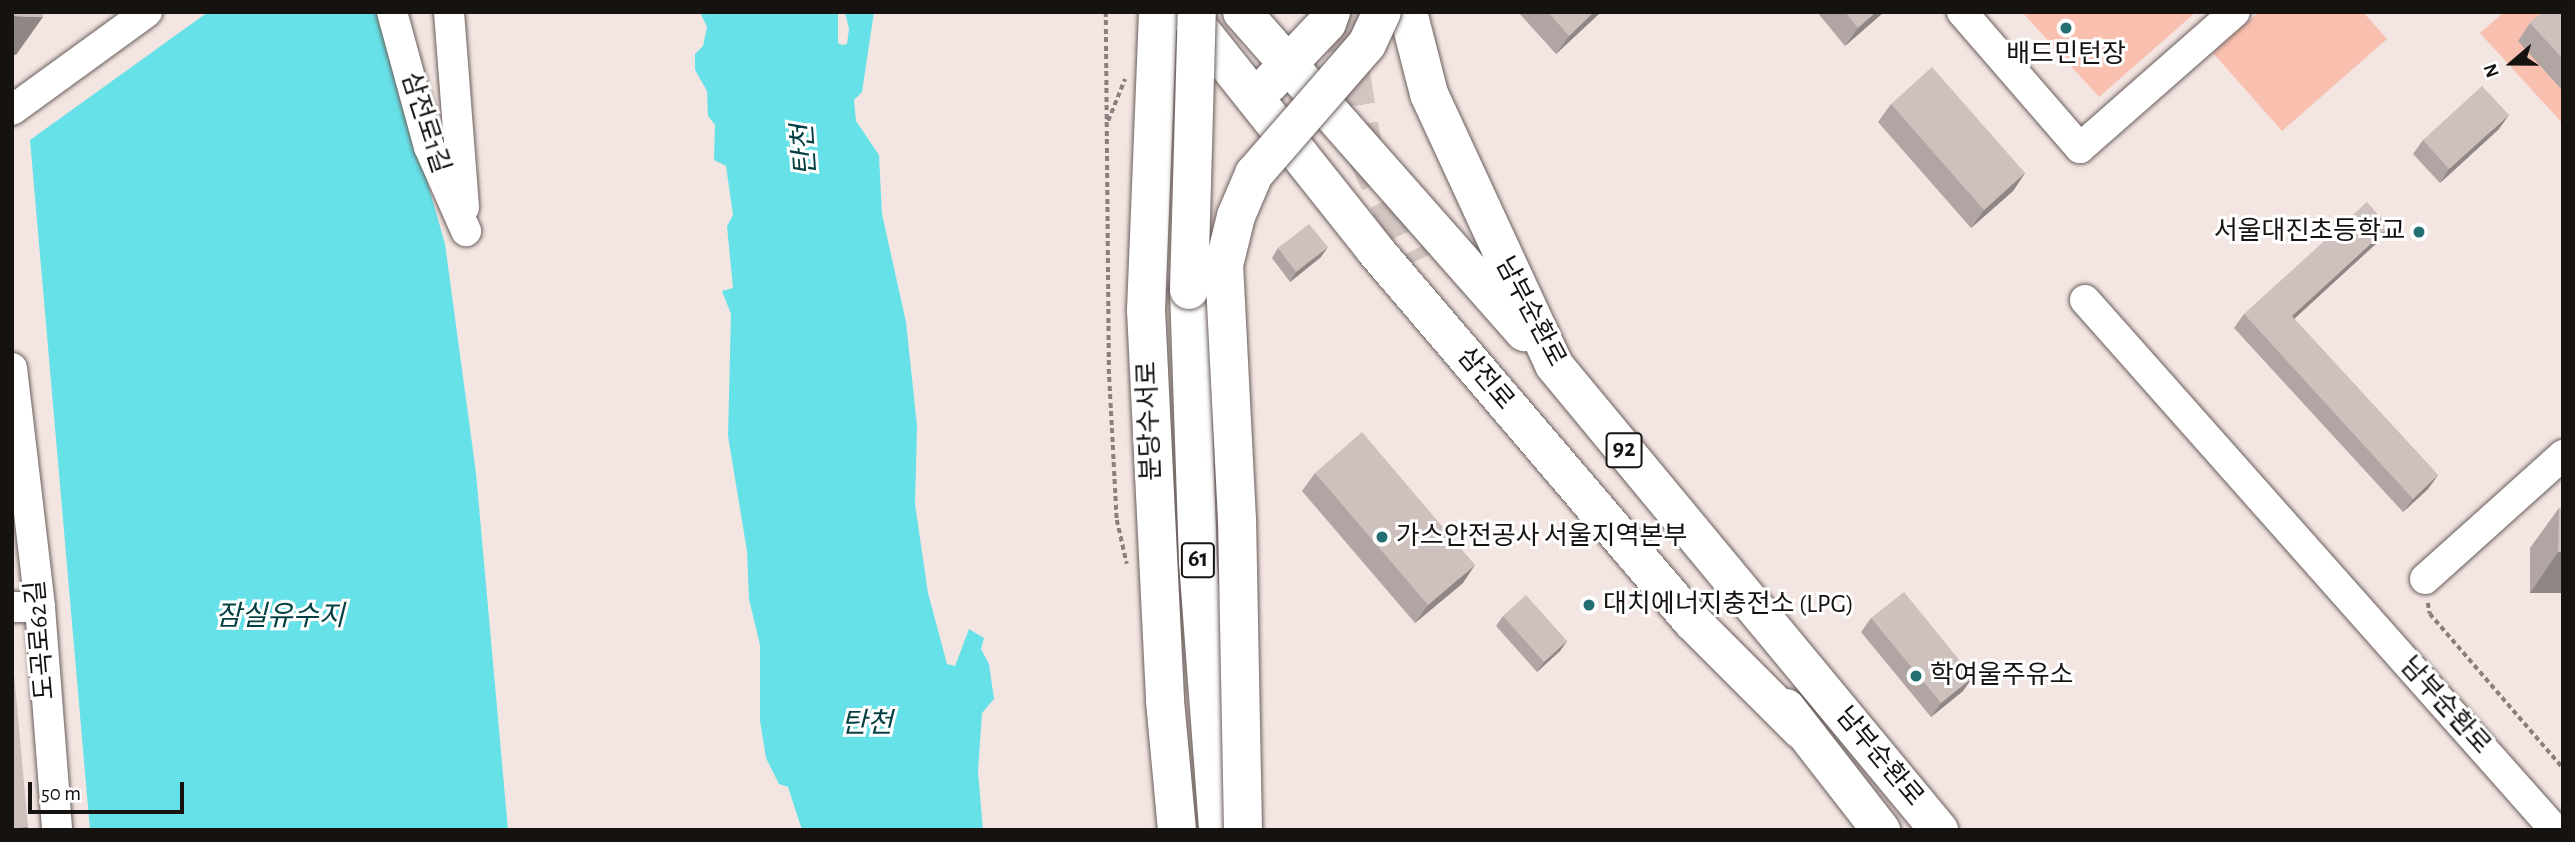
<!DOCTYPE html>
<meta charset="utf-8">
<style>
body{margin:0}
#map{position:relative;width:2575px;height:842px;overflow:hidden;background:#f3e5e2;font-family:"Alegreya Sans","Noto Sans KR",sans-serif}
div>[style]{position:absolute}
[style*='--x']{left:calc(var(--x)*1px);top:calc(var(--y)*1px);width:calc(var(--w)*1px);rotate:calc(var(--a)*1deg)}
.green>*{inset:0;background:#f9bfaf}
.water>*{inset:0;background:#67e1e8}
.major-tunnel>*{height:38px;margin-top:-19px;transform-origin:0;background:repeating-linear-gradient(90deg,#d2c5c2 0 38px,transparent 0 57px)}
.path>*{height:3.5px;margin-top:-1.75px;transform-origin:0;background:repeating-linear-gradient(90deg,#89807d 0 5px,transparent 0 8.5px)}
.roads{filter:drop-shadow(0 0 2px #695e5b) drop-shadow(0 0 2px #695e5b)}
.minor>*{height:30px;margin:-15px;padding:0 15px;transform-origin:15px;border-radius:15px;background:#fff}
.major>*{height:38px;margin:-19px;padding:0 19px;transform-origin:19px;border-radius:19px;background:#fff}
.highway>*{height:38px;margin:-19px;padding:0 19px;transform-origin:19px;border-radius:19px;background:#fff}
.bridges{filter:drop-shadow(0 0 2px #695e5b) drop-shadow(0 0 2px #695e5b)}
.highway-bridge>*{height:38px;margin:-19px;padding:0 19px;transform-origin:19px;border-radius:19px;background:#fff}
.wall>*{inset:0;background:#b0a5a3}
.shaded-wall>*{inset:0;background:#908684}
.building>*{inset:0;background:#cdc0bd}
.dots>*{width:19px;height:19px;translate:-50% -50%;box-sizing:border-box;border:4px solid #fff;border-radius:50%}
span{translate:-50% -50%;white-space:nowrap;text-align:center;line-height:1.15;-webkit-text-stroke:6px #fff;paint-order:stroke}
.shield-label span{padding:2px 5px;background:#fff;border:2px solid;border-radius:5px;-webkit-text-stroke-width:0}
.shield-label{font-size:24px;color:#161210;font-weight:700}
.poi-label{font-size:26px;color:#161210}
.right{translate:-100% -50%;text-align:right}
.left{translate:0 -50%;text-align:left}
.street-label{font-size:26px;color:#161210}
.water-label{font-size:28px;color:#033f42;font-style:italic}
.frame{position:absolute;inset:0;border:14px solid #161210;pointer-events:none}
.north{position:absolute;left:2477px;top:28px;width:70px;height:70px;-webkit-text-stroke:5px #fff;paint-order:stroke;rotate:250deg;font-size:19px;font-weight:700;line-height:28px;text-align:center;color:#161210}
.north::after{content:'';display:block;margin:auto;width:24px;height:32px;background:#161210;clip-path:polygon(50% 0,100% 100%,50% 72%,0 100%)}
.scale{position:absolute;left:28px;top:782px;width:156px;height:32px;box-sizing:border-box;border:4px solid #161210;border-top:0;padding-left:9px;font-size:21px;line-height:24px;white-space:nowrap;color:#161210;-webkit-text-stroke:5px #fff;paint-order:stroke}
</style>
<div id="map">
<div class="green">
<i style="clip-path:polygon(2022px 12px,2196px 12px,2099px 97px)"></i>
<i style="clip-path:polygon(2259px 12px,2363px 12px,2387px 39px,2282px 131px,2213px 53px)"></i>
<i style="clip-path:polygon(2504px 12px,2563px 12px,2563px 124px,2480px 33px)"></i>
</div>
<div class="water">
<i style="clip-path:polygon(208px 12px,379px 12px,445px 244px,476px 473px,508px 830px,90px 830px,30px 140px)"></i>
<i style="clip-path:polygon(700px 12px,838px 12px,838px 43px,842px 45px,847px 44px,849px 29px,845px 12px,874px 12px,862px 92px,854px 100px,856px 121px,879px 155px,882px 214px,906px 322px,917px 426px,915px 504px,928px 593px,947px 664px,955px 666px,969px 629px,984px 638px,981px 649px,989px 664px,994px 699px,982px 713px,978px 771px,983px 830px,802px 830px,788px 787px,779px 784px,766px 758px,760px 721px,760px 645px,749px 599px,747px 551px,728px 436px,731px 314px,722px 291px,733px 288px,727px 226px,733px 215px,726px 166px,714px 160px,715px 125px,708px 116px,707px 91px,695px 70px,695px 54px,703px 46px,707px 27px)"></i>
</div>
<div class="major-tunnel">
<i style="--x:1341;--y:12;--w:138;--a:80.8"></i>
<i style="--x:1363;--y:148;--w:125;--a:64.5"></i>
</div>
<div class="path">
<i style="--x:1106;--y:12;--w:357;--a:89.5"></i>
<i style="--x:1109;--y:369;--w:151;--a:87"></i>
<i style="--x:1117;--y:520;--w:45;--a:77.2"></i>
<i style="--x:1108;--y:121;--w:45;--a:-68"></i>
<i style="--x:2428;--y:603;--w:11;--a:80"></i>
<i style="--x:2430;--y:614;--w:203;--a:49.2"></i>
</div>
<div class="roads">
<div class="minor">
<i style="--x:392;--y:12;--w:140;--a:74.7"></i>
<i style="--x:429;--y:147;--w:92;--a:66.2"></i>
<i style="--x:449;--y:12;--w:196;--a:85.6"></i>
<i style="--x:1962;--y:12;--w:180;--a:49.1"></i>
<i style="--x:2080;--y:148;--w:206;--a:-41.3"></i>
<i style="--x:12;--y:110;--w:167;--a:-36"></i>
<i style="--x:2085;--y:300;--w:708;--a:48.43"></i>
<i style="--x:12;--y:368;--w:241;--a:83.3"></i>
<i style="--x:40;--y:607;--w:224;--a:85.6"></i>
<i style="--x:2425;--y:579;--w:186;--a:-41.9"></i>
<i style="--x:12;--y:607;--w:28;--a:0"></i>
</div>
<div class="major">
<i style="--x:1186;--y:12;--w:304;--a:51.5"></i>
<i style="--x:1375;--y:250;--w:489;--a:49.5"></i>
<i style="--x:1693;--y:622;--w:153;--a:45"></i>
<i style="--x:1242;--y:12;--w:427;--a:48.6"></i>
<i style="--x:1408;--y:12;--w:85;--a:75.6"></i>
<i style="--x:1429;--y:94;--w:298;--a:65.2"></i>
<i style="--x:1554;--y:365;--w:604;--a:50.38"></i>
<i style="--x:1269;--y:84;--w:84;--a:-46.4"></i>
<i style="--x:1327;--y:23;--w:12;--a:-70"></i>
<i style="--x:1786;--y:708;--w:155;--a:52.1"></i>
</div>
<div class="highway">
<i style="--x:1158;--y:12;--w:298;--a:92.3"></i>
<i style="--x:1146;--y:310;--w:391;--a:87.2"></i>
<i style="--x:1165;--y:701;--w:130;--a:84.7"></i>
<i style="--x:1189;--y:290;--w:272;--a:88.1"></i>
<i style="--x:1198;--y:562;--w:269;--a:85.7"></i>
</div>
</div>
<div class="bridges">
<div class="highway-bridge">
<i style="--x:1189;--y:290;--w:278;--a:-88.4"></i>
<i style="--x:1243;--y:830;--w:310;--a:-91.1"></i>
<i style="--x:1237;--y:520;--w:255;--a:-92.9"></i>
<i style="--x:1224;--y:265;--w:50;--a:-76.2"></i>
<i style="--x:1236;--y:216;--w:46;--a:-66.8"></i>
<i style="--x:1254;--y:174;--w:172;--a:-49"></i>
<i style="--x:1367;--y:44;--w:35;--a:-65"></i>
</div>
</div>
<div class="wall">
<i style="clip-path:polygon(1518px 12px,1601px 12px,1556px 54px)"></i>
<i style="clip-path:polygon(1817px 12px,1884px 12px,1845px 46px)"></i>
<i style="clip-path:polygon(2563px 12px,2563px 89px,2562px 90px,2518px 41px,2530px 23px)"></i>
<i style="clip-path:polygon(1891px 104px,2025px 173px,2013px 191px,1971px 228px,1878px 122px)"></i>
<i style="clip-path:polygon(2499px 129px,2440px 183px,2413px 154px,2423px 140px)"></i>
<i style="clip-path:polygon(2389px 227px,2379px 241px,2294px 319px,2438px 475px,2428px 489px,2403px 512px,2234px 328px,2244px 314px)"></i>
<i style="clip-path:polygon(1278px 248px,1321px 257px,1290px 282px,1272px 258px)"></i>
<i style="clip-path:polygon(1315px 473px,1463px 583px,1415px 623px,1302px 491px)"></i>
<i style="clip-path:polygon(2559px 508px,2563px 593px,2530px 593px,2530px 548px)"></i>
<i style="clip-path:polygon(1503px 616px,1567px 641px,1560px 651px,1537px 672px,1496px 626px)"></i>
<i style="clip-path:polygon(1871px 618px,1963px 691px,1931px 717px,1861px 632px)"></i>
</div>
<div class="shaded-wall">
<i style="clip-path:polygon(1594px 12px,1601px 12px,1556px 54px,1569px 36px)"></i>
<i style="clip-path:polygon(1876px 12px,1884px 12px,1845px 46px,1858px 28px)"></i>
<i style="clip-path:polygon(12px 16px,43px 17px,16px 55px,12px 54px)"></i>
<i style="clip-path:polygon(2509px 115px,2499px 129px,2440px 183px,2449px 169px)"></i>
<i style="clip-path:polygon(2025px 173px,2013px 191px,1971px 228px,1984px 210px)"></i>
<i style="clip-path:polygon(2389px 227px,2379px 241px,2282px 330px,2292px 316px)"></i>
<i style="clip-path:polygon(1328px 247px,1321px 257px,1290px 282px,1296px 272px)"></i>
<i style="clip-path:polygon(2438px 475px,2428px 489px,2403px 512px,2413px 499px)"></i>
<i style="clip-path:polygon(2558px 552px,2563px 552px,2563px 593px,2530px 593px)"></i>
<i style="clip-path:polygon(1475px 565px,1463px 583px,1415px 623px,1428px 605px)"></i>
<i style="clip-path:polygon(1567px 641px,1560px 651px,1537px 672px,1544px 662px)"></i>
<i style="clip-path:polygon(1973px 677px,1963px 691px,1931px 717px,1941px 703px)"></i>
<i style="clip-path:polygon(28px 827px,26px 830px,12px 830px,12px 828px)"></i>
</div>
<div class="building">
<i style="clip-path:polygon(12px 12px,43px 12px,43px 17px,12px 16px)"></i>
<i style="clip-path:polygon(1548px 12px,1594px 12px,1569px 36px)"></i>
<i style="clip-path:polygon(1845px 12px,1876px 12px,1858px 28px)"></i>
<i style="clip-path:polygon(2542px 12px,2563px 12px,2563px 59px,2530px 23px)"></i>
<i style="clip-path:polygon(1932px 67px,2025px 173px,1984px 210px,1891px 104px)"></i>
<i style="clip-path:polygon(2482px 86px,2509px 115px,2449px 169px,2423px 140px)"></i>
<i style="clip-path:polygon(2367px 202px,2389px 227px,2292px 316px,2438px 475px,2413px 499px,2244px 314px)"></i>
<i style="clip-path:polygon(1309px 224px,1328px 247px,1296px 272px,1278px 248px)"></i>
<i style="clip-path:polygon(1362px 432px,1475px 565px,1428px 605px,1315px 473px)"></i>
<i style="clip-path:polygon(2559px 508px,2563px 508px,2563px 552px,2558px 552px)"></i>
<i style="clip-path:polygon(1904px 592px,1973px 677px,1941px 703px,1871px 618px)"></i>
<i style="clip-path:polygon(1526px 595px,1567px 641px,1544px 662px,1503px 616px)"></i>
<i style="clip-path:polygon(12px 652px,28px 827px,12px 828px)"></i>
</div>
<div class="dots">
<i style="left:2066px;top:28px;background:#246f73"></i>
<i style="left:2419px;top:232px;background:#246f73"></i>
<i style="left:1382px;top:537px;background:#246f73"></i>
<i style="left:1589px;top:605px;background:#246f73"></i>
<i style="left:1916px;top:676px;background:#246f73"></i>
</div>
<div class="shield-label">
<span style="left:1624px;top:450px">92</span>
<span style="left:1198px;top:560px">61</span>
</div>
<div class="poi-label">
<span style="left:2066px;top:55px">배드민턴장</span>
<span class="right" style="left:2405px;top:232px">서울대진초등학교</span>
<span class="left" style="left:1396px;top:537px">가스안전공사 서울지역본부</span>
<span class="left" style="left:1603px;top:605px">대치에너지충전소 (LPG)</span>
<span class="left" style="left:1930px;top:676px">학여울주유소</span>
</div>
<div class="street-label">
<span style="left:425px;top:123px;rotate:72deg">삼전로1길</span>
<span style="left:1530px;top:312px;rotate:62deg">남부순환로</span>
<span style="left:1485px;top:379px;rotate:50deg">삼전로</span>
<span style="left:1150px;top:421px;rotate:-92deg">분당수서로</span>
<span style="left:41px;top:640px;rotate:-95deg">도곡로62길</span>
<span style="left:2445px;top:706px;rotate:48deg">남부순환로</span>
<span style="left:1879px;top:757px;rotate:50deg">남부순환로</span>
</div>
<div class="water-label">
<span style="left:805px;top:150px;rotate:-94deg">탄천</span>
<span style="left:280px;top:617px">잠실유수지</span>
<span style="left:867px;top:724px">탄천</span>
</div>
<div class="frame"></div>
<div class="north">N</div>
<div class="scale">50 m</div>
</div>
